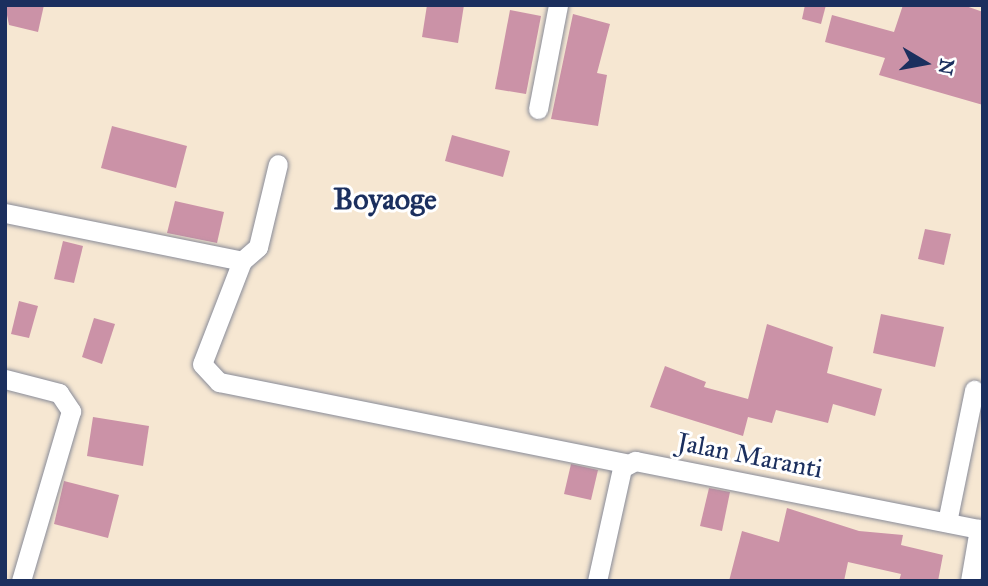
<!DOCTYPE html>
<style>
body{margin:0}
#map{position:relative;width:988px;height:586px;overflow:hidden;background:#f6e7d2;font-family:"IM FELL Great Primer",serif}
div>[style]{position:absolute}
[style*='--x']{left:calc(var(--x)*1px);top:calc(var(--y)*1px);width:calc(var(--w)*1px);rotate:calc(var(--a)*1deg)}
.building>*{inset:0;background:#cb92a7}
.roads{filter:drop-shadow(0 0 2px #888b98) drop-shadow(0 0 2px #888b98)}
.street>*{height:19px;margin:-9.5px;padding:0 9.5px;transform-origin:9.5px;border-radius:9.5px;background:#fff}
span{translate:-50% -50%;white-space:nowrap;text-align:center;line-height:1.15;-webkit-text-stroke:6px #fff;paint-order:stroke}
.street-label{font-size:26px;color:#1b2f5e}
.quarter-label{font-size:30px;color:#1b2f5e;font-weight:700}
.frame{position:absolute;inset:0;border:7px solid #1b2f5e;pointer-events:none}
.north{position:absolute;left:890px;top:28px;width:70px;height:70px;-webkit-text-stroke:5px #fff;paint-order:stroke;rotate:100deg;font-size:19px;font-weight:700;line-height:28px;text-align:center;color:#1b2f5e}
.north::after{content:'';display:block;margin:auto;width:24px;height:32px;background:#1b2f5e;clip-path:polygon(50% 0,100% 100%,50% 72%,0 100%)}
</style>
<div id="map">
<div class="building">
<i style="clip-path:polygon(5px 5px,44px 5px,38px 32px,9px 25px)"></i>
<i style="clip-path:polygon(427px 5px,464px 5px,458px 43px,422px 37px)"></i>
<i style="clip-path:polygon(805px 5px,826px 5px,821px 24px,802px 19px)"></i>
<i style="clip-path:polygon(903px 5px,963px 5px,983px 12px,983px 105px,879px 75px,885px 58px,825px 42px,832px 15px,894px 32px)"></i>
<i style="clip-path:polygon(510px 10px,541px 16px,526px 94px,495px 89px)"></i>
<i style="clip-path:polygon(573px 14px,610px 24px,597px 73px,607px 75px,598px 126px,551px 119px)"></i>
<i style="clip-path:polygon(112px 126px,187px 146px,176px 188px,101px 168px)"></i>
<i style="clip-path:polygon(452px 135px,510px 151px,503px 177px,445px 161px)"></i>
<i style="clip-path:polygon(175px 201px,224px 212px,217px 243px,167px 233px)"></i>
<i style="clip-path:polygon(925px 229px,951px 234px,944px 265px,918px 259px)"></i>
<i style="clip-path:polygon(63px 241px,83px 246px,74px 283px,54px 279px)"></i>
<i style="clip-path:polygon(19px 301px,38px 306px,29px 338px,11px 334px)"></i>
<i style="clip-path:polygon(881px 314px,944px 327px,935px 367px,873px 353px)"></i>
<i style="clip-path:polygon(94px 318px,115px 324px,102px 364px,82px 357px)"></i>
<i style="clip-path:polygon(767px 324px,833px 347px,827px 373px,882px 389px,875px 416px,833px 404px,828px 423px,776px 410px,772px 423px,748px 417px,743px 436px,650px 407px,665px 366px,706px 382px,704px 387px,748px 399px)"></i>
<i style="clip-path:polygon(93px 417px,149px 426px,143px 466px,87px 456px)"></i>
<i style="clip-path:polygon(571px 464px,598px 470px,591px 500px,564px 494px)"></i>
<i style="clip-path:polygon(64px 481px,119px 495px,108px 538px,54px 524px)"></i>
<i style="clip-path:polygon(709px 488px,730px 492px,722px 531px,700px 526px)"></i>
<i style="clip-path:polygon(787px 508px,859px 531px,903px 535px,901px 545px,943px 555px,938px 581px,899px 581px,901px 574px,848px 562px,844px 581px,729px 581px,742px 531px,779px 542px)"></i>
</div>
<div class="roads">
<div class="street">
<i style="--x:538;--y:109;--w:106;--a:-79.1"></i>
<i style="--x:5;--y:213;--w:242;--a:11.4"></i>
<i style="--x:242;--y:261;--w:21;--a:-41"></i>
<i style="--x:258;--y:247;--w:85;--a:-76.5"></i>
<i style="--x:242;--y:261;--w:110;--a:111.2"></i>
<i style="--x:202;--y:364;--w:25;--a:47"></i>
<i style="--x:219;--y:382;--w:415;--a:11.3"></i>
<i style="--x:5;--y:379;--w:56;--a:14.5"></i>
<i style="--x:59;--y:393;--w:22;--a:56"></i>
<i style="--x:71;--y:411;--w:177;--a:106.4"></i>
<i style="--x:947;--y:522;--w:135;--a:-78.4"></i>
<i style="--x:597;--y:581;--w:116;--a:-77.5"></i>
<i style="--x:622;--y:468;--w:15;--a:-28"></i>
<i style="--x:635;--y:461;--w:355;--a:11.2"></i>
<i style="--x:970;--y:581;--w:53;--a:-80.2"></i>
</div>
</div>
<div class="street-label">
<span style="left:750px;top:456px;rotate:11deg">Jalan Maranti</span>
</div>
<div class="quarter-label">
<span style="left:385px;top:199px">Boyaoge</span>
</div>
<div class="frame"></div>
<div class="north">N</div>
</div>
